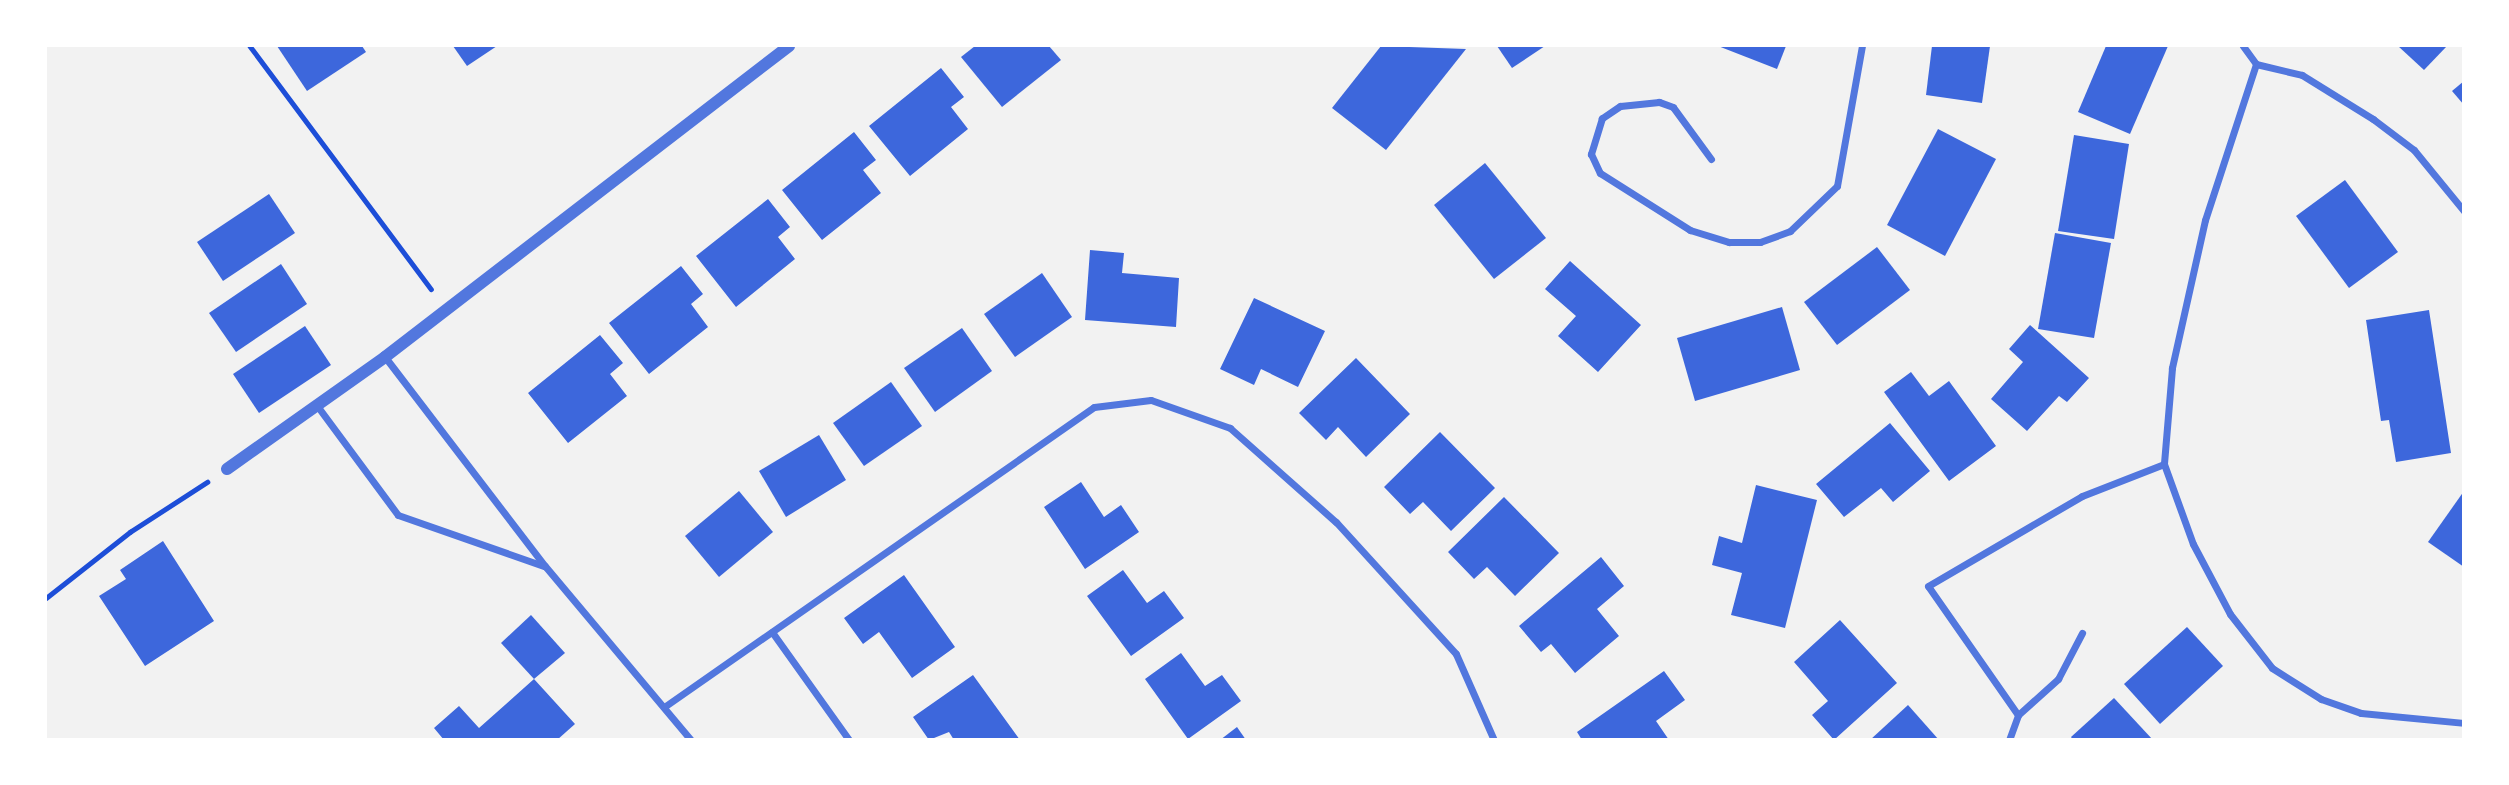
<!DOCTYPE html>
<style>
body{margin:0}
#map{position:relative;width:2509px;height:785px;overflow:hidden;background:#f2f2f2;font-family:"Crimson Pro",serif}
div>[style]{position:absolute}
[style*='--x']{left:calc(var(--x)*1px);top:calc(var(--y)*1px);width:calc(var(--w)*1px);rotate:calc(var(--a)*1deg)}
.building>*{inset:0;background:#3d67dc}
.path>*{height:4.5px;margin:-2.25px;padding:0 2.25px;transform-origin:2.25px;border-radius:2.25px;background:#1d4ed8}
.minor>*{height:7px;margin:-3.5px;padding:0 3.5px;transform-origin:3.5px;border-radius:3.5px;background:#5277de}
.tertiary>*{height:12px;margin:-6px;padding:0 6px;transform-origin:6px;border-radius:6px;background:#5277de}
span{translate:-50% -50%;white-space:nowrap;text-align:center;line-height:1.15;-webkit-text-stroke:7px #fff;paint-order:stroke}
.frame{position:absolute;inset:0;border:47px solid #fff;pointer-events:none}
</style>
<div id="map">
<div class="building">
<i style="clip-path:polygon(277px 46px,362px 46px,366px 52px,307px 91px)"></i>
<i style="clip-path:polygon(453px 46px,497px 46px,467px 66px)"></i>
<i style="clip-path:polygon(975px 46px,1049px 46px,1061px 60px,1002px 107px,961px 57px)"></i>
<i style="clip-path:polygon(1381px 46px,1466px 49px,1386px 150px,1332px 108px)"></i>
<i style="clip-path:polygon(1497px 46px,1545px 46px,1512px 68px)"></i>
<i style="clip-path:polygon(1718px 46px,1786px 46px,1777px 69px)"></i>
<i style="clip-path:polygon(1932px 46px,1990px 46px,1982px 103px,1926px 95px)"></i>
<i style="clip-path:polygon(2106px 46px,2168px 46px,2130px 134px,2078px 112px)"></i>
<i style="clip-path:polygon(2398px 46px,2447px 46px,2424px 70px)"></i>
<i style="clip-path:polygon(941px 68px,964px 97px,951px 107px,968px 129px,910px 176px,869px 126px)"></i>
<i style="clip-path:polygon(2464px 81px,2464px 105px,2452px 91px)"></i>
<i style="clip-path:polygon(1938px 129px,1996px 159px,1945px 256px,1887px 225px)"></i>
<i style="clip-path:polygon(854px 132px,876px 160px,863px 170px,881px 193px,822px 240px,782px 190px)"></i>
<i style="clip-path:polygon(2074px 135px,2129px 144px,2114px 239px,2058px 231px)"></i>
<i style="clip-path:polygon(1485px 163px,1546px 238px,1494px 279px,1434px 205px)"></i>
<i style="clip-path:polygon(2345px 180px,2398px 252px,2349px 288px,2296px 216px)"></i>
<i style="clip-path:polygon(269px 194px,295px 233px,223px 281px,197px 242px)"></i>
<i style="clip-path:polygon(768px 199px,790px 227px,778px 237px,795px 259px,736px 307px,696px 256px)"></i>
<i style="clip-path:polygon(2055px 233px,2111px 243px,2094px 338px,2038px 329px)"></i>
<i style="clip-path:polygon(1877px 247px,1910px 290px,1837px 345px,1804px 302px)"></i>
<i style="clip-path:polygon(1090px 250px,1124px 253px,1122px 273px,1179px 278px,1176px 327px,1085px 320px)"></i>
<i style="clip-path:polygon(1570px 261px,1641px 325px,1598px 372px,1558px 336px,1576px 316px,1545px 289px)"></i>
<i style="clip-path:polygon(281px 264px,307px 304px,236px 352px,209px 313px)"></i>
<i style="clip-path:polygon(681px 266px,703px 294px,691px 304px,708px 327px,649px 374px,609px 323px)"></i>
<i style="clip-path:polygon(1042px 273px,1072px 317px,1015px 357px,984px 314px)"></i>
<i style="clip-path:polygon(1254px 298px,1325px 331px,1298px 387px,1261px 369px,1254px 385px,1220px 369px)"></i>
<i style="clip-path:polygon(1782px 307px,1800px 370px,1695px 401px,1677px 338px)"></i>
<i style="clip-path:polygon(2429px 310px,2451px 453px,2396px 462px,2389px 420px,2381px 421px,2366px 320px)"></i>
<i style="clip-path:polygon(2030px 325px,2089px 378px,2067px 402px,2059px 396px,2027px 431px,1991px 399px,2023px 362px,2009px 349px)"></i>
<i style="clip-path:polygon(305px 326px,331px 365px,259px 413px,233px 374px)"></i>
<i style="clip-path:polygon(962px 328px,992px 371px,935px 412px,904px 368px)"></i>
<i style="clip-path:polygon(600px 335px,623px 363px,610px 374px,627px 396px,568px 443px,528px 393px)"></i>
<i style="clip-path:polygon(1356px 358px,1410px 414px,1366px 457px,1338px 427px,1326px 440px,1299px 413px)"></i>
<i style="clip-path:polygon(1911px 372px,1929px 396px,1949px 381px,1996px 446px,1949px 481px,1884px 392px)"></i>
<i style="clip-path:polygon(891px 382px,922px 426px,864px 466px,833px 423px)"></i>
<i style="clip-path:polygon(1890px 423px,1930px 471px,1893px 502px,1881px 488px,1844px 517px,1816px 484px)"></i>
<i style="clip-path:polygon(1440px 432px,1495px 488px,1451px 531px,1423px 502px,1410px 514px,1384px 487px)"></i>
<i style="clip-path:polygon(819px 435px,846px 480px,786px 517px,759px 471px)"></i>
<i style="clip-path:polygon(1081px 482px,1104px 517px,1121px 505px,1139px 532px,1085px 569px,1044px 507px)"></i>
<i style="clip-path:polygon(1756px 485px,1817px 500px,1785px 628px,1731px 615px,1742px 573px,1712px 565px,1719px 536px,1742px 543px)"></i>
<i style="clip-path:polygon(739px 491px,773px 532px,719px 577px,685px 536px)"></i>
<i style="clip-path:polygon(2464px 491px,2464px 567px,2428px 542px)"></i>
<i style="clip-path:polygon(1504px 497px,1559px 553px,1515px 596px,1487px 567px,1474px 579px,1448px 552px)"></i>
<i style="clip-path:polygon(163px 541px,214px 621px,145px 666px,99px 596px,126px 579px,120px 570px)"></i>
<i style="clip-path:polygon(1601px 557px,1624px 586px,1597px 609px,1619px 636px,1575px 673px,1551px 644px,1541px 652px,1519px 626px)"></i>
<i style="clip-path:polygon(1123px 570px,1147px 603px,1164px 591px,1184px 618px,1131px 656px,1087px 596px)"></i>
<i style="clip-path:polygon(904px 575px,955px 647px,912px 678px,879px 632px,863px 644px,844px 618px)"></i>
<i style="clip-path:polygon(531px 615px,565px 653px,534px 679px,501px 643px)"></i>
<i style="clip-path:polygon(1840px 620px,1897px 683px,1834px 740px,1812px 715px,1828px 701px,1794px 662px)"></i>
<i style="clip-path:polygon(2187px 627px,2223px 666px,2160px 724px,2124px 684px)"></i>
<i style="clip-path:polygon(1181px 653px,1205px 686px,1222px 675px,1241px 701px,1188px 739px,1145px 679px)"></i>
<i style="clip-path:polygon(1664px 671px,1685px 700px,1656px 721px,1669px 740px,1582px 740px,1577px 732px)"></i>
<i style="clip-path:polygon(973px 675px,1020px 740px,954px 740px,949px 732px,929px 740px,913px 717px)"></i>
<i style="clip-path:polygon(534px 679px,575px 724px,557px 740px,444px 740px,434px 728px,459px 706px,479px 728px)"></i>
<i style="clip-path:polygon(2114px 698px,2153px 740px,2073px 740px,2071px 737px)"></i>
<i style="clip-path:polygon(1908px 705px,1939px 740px,1870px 740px)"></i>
<i style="clip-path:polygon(1237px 727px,1246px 740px,1220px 740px)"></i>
</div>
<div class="path">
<i style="--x:250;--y:46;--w:303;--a:53.3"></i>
<i style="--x:46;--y:598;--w:107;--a:-38.2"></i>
<i style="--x:130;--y:532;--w:92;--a:-33"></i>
</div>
<div class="minor">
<i style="--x:2243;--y:46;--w:22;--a:54"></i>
<i style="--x:2256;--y:64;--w:164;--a:108.1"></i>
<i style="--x:2205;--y:220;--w:152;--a:102.6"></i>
<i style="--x:2172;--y:368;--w:96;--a:94.8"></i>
<i style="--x:2164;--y:464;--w:85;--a:70.1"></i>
<i style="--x:2193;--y:544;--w:79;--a:62.1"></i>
<i style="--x:2230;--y:614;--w:68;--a:52.1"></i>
<i style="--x:2272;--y:668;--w:58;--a:32.3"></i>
<i style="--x:2321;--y:699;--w:42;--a:19.3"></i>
<i style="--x:2361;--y:713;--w:103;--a:5.5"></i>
<i style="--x:2256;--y:64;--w:47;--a:13.4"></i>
<i style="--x:2302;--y:75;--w:84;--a:31.8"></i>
<i style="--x:2373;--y:119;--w:51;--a:37.1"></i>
<i style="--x:2414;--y:150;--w:79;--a:50.7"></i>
<i style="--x:1711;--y:159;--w:64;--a:-126.2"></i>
<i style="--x:1673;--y:107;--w:15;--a:-160"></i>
<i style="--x:1659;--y:102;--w:39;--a:174"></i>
<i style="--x:1620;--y:106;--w:22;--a:146"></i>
<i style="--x:1602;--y:118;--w:38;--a:107"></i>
<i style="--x:1591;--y:154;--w:21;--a:65"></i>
<i style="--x:1600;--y:173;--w:107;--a:32.3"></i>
<i style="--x:1690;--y:230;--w:41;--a:17.1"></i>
<i style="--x:1729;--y:242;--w:31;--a:0"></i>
<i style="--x:1760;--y:242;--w:32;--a:-20"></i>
<i style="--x:1790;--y:231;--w:65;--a:-43.8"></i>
<i style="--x:1837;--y:186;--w:142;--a:-79.9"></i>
<i style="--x:385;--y:357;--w:263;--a:52.6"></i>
<i style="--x:545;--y:566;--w:227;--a:50"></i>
<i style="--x:318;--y:407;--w:134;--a:53.5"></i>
<i style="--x:398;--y:515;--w:155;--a:19.3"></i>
<i style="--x:772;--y:632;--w:133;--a:54.5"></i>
<i style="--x:664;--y:707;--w:524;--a:-34.9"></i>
<i style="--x:1094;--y:407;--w:57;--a:-7"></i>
<i style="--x:1151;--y:400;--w:84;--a:19.5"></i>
<i style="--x:1230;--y:428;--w:142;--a:41.6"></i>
<i style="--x:1336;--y:522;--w:178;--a:47.7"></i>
<i style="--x:1456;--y:654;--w:94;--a:66.2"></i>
<i style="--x:2018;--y:715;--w:54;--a:-42"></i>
<i style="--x:2058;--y:679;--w:52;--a:-62.4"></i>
<i style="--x:2009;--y:740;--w:27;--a:-70"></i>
<i style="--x:2018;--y:715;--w:157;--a:-124.9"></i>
<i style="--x:1928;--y:586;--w:178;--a:-30.3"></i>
<i style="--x:2082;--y:496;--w:88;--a:-21.3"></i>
</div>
<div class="tertiary">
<i style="--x:227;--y:469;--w:194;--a:-35.3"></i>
<i style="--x:385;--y:357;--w:510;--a:-37.59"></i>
</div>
<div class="frame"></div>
</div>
